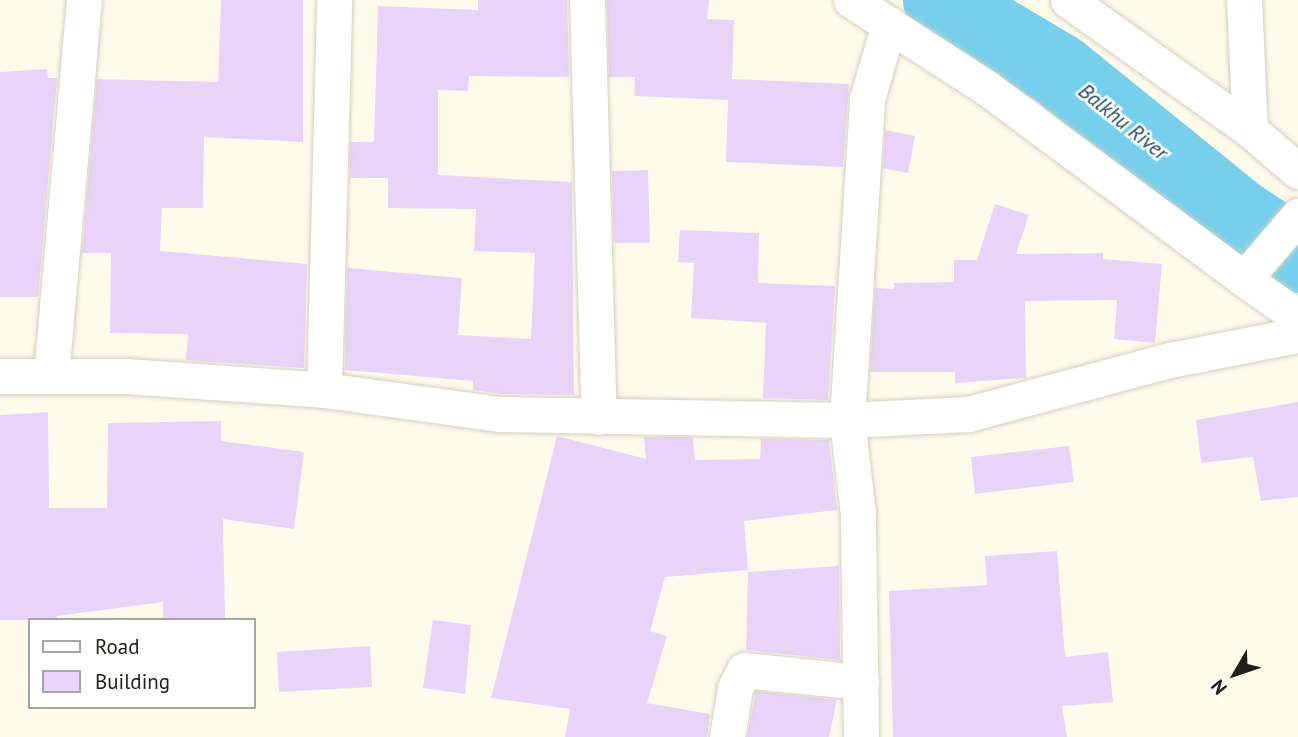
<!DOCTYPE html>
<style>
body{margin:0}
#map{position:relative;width:1298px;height:737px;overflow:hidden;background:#fffbeb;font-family:"PT Sans",sans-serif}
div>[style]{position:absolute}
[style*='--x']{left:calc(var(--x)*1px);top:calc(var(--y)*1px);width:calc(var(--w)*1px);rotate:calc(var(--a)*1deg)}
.river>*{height:75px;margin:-37.5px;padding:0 37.5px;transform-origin:37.5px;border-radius:37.5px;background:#76d0ec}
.building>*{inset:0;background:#ead3f9}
.roads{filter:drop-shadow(0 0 2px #d3d0c0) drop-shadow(0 0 2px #d3d0c0)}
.street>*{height:35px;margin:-17.5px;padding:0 17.5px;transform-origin:17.5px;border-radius:17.5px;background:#fff}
span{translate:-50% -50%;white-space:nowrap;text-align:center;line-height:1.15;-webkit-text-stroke:5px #fff;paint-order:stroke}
.water-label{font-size:21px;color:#224a57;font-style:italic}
.legend{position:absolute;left:28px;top:618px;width:228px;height:91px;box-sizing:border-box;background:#fff;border:2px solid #a6a6a3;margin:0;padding:9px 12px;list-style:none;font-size:21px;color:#21201a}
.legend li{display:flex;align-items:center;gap:14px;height:35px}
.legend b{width:35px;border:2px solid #a6a6a3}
.north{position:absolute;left:1200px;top:639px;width:70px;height:70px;-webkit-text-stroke:5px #fff;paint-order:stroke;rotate:231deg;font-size:19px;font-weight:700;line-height:28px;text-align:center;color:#21201a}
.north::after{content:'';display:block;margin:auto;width:24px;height:32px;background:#21201a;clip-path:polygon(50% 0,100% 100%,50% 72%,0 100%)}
</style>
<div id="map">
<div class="river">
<i style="--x:940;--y:0;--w:137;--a:30.7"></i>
<i style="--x:1058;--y:70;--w:230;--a:39"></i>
<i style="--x:1237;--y:215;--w:73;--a:33.3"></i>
</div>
<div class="building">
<i style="clip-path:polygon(221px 0,303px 0,303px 142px,204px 137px,203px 208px,162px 208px,160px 251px,307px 264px,304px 368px,186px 360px,188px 334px,110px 333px,111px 253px,82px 253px,97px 79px,218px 82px)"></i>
<i style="clip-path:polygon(478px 0,567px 0,569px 77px,469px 76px,468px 91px,438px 90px,438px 175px,572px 182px,574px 395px,502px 394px,473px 390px,473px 381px,345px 370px,347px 268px,462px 278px,458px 335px,531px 339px,535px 253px,474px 251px,476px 209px,388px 208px,388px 178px,350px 178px,350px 142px,374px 142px,378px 6px,478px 10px)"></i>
<i style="clip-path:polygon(607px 0,709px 0,707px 19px,734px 20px,732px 79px,849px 84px,843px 167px,726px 162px,728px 100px,634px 96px,635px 77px,609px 77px)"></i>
<i style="clip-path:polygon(47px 69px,48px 78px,57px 78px,38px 297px,0 297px,0 72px)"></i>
<i style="clip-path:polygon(885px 130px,915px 136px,908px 173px,883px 168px)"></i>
<i style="clip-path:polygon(648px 170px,650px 243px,614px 243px,612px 171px)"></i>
<i style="clip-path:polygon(995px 204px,1029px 215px,1016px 254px,1103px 253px,1103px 259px,1162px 264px,1155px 343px,1114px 339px,1117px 300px,1025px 301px,1026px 378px,955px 383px,955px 372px,870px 372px,875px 288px,894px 289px,894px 283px,954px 282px,954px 260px,977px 260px)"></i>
<i style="clip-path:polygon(680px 230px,759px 233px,758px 283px,835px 286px,828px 400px,763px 398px,766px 323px,691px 318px,694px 263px,678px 262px)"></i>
<i style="clip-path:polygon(1298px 402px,1298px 497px,1261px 501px,1253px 457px,1201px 463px,1196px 420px)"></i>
<i style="clip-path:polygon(48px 412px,49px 508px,107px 508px,108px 423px,221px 421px,221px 441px,304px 452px,294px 529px,223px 519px,225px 620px,163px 620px,163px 602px,57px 616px,57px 620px,0 620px,0 415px)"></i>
<i style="clip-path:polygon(557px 436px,646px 459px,644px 437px,693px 437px,695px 460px,760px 459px,761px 439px,829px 440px,837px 510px,744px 521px,748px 570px,665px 577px,650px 631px,667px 636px,647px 703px,710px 714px,707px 737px,565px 737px,570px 709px,491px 698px)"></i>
<i style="clip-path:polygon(1069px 446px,1074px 482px,975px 494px,971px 457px)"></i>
<i style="clip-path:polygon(1057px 551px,1065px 657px,1108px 652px,1113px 702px,1062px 706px,1067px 737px,893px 737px,889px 591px,987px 585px,985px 556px)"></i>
<i style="clip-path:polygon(839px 566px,840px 660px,746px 650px,748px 572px)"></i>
<i style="clip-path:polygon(433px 620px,471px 625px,465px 694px,423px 688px)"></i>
<i style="clip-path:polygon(370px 646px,372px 687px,279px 692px,277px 652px)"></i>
<i style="clip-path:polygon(756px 691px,837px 700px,829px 737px,747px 737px)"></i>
</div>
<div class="roads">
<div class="street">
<i style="--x:587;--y:0;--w:417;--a:88.4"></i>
<i style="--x:851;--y:0;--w:162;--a:32.9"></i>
<i style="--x:987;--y:88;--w:320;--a:36.6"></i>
<i style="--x:1068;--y:0;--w:224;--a:35.5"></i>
<i style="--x:1244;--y:0;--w:130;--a:87.4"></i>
<i style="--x:1250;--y:130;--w:63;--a:40.5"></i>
<i style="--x:1298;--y:216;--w:83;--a:130.6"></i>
<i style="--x:1244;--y:279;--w:66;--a:35.1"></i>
<i style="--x:0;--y:376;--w:126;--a:0"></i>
<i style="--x:126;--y:376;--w:198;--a:4"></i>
<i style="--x:324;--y:390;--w:178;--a:7.8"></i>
<i style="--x:500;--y:414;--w:347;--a:1"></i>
<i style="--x:847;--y:420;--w:121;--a:-2.8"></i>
<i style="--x:968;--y:414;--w:209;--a:-15"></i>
<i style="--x:1170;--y:360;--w:130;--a:-11.1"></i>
<i style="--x:51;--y:376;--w:377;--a:-85"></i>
<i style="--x:324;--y:390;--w:390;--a:-88.5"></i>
<i style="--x:727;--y:737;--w:50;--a:-80.7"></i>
<i style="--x:735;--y:688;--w:20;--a:-63"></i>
<i style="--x:744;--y:670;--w:118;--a:5.9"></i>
<i style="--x:861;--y:737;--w:223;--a:-90.8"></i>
<i style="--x:858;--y:514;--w:95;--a:-96.7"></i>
<i style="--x:847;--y:420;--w:322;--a:-86.4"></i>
<i style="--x:867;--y:99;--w:78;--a:-73.7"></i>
</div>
</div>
<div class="water-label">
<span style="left:1123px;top:122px;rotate:39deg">Balkhu River</span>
</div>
<ul class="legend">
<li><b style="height:9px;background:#fff"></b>Road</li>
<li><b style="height:19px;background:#ead3f9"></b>Building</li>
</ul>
<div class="north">N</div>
</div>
